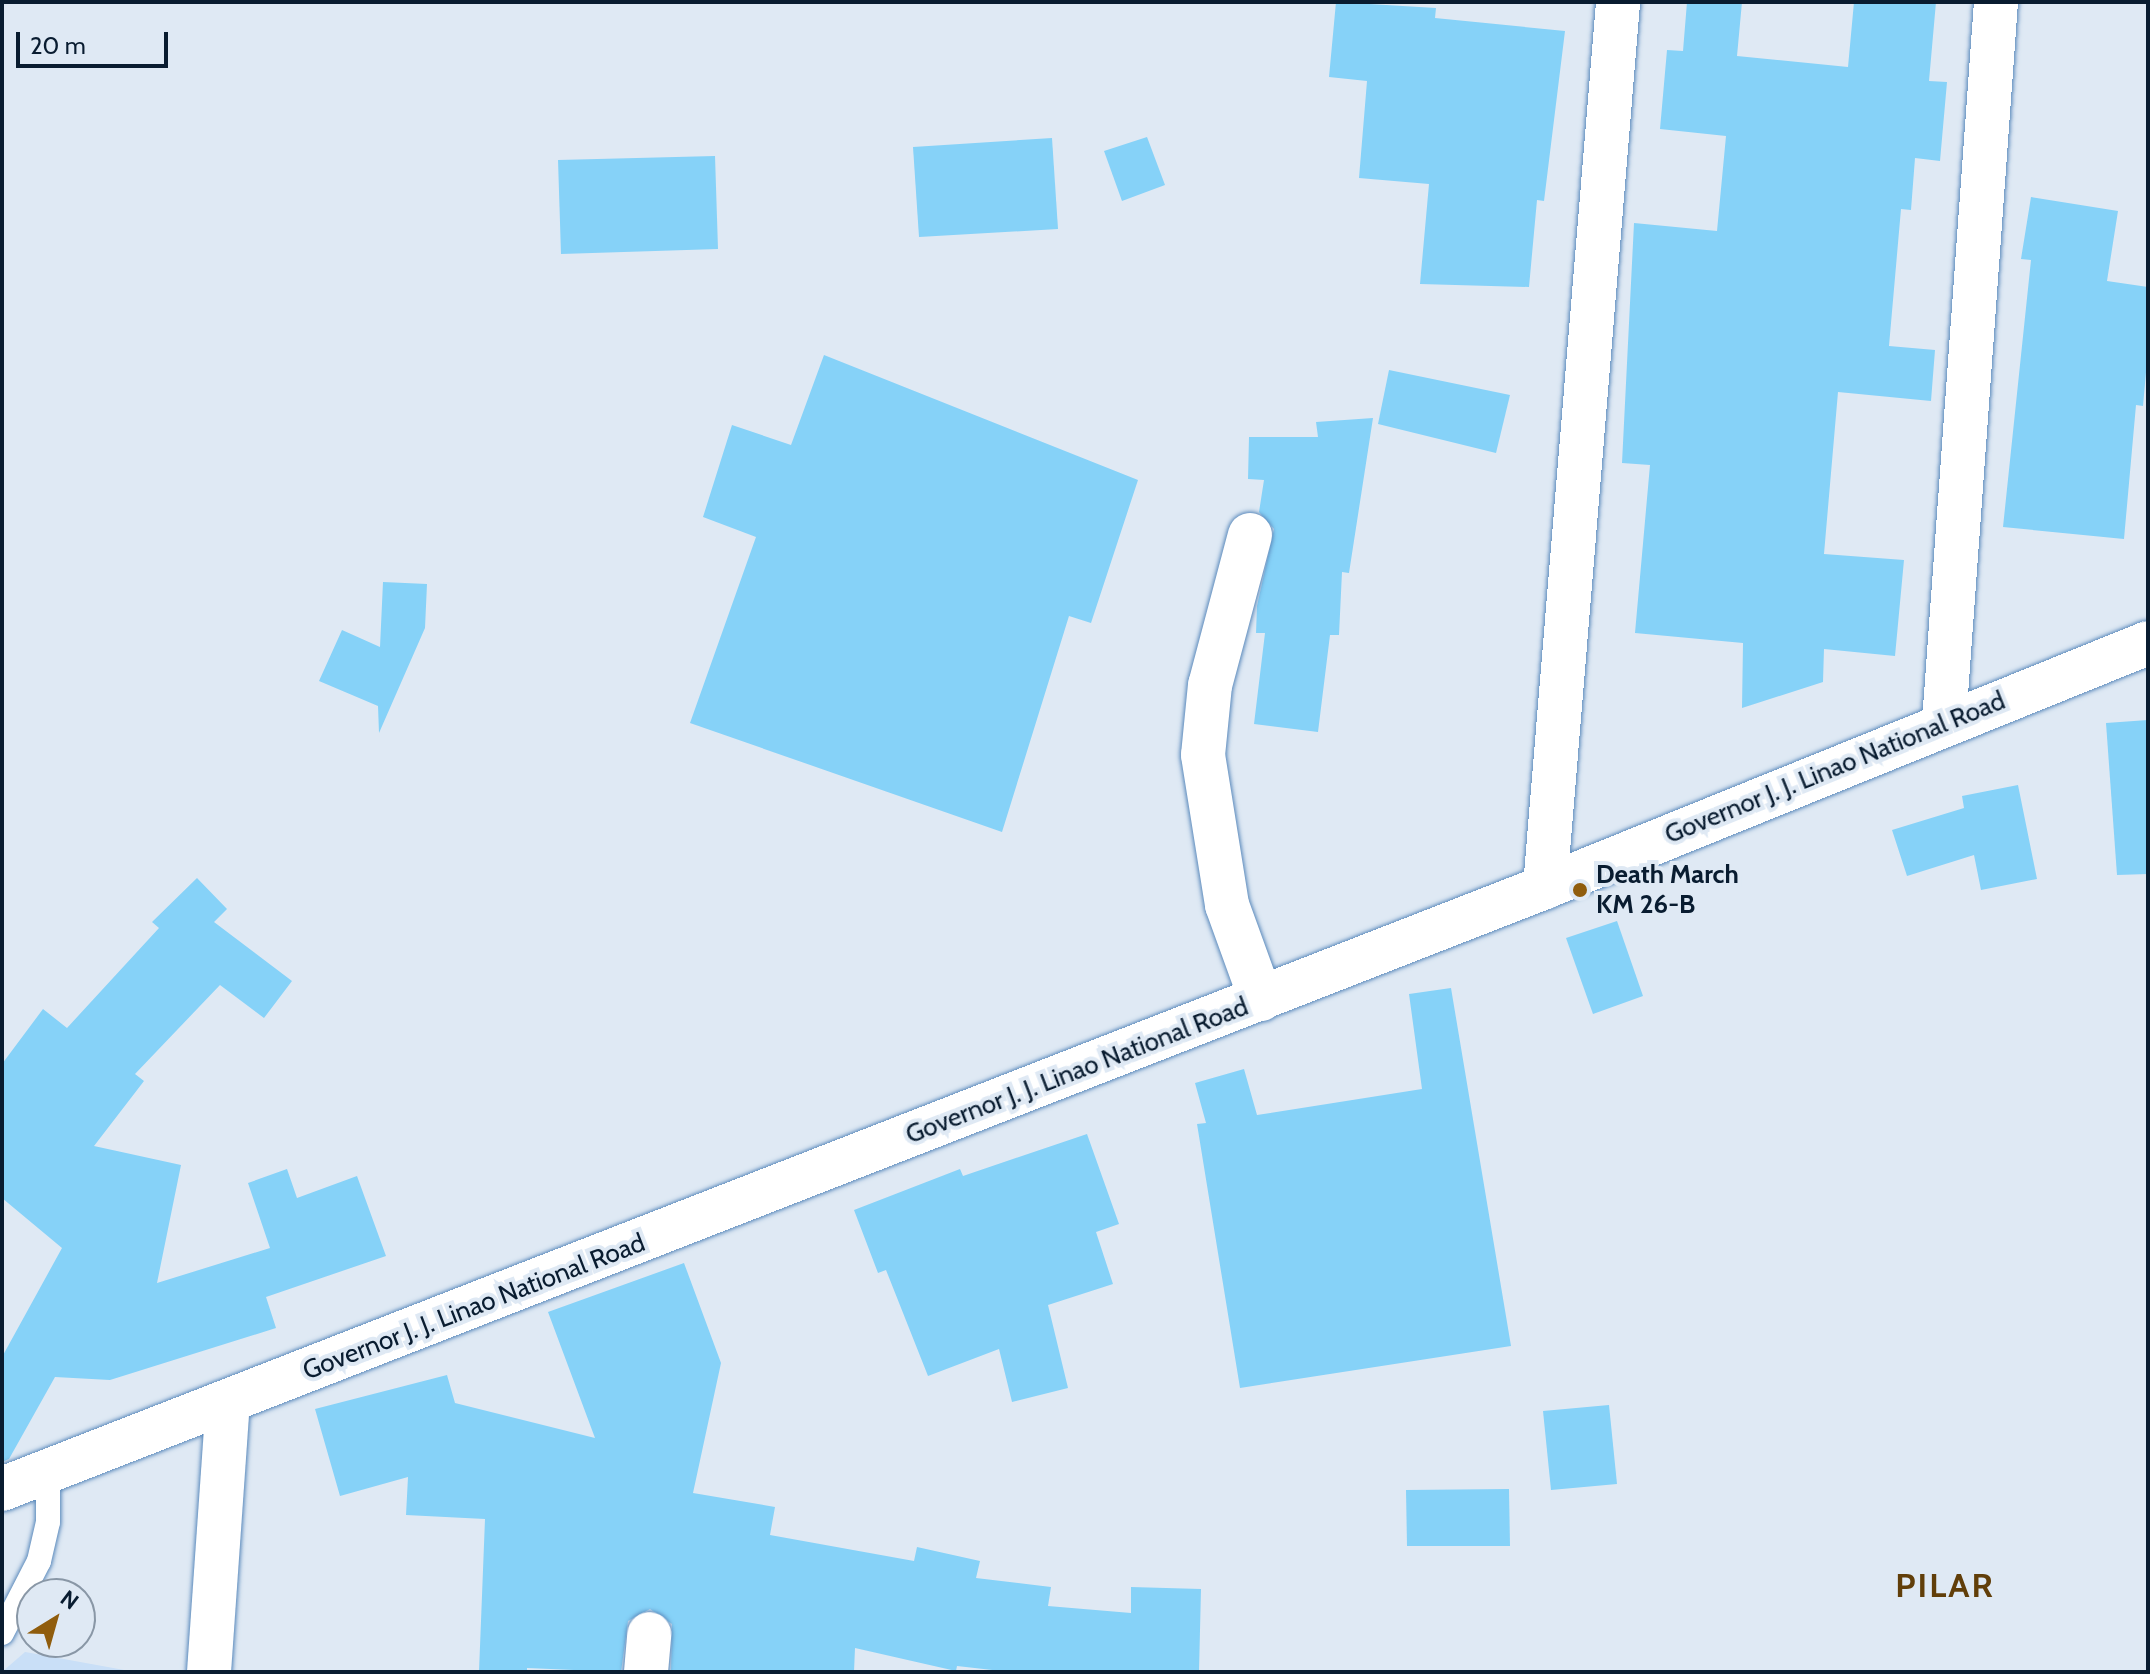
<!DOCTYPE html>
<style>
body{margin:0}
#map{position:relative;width:2150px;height:1674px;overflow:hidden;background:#dfe9f4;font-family:Cabin,sans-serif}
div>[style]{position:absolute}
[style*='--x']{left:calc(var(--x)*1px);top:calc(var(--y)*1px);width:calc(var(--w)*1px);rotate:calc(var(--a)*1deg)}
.built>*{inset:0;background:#c9dff7}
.building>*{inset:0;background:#86d2f8}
.roads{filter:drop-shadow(0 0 2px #5b8abc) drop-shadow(0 0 2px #5b8abc)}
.lane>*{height:24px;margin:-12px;padding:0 12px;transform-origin:12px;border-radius:12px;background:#fff}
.street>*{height:44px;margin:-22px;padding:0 22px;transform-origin:22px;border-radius:22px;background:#fff}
.secondary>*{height:44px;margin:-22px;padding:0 22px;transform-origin:22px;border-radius:22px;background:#fff}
.dots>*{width:22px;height:22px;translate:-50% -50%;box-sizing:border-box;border:4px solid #dfe9f4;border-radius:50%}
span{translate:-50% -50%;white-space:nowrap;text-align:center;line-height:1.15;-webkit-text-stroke:8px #dfe9f4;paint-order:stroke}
.street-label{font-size:26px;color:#091c30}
.poi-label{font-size:26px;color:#091c30;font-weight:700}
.left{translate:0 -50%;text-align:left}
.district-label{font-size:34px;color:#613e09;font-weight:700;letter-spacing:2px}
.frame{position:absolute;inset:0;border:4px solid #091c30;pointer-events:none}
.north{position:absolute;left:16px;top:1578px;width:80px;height:80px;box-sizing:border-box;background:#dfe9f4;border:2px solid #8997a6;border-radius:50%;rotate:37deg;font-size:22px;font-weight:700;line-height:32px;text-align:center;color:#091c30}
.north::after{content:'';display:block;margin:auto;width:28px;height:36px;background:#905d0d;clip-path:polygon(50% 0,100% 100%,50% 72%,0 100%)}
.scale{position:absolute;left:16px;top:32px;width:152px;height:36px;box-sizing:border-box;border:4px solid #091c30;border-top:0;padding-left:10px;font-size:24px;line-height:28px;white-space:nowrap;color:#091c30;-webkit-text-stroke:6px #dfe9f4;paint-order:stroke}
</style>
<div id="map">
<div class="built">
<i style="clip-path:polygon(25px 1652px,135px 1672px,2px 1672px)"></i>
</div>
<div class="building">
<i style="clip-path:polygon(1336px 2px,1436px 8px,1435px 18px,1565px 31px,1544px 201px,1537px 200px,1529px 287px,1420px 284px,1429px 184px,1359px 178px,1367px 81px,1329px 77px)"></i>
<i style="clip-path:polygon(1687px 2px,1742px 2px,1737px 56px,1848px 67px,1854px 2px,1936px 2px,1929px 81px,1947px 82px,1940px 161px,1915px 158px,1911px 210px,1901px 209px,1889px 346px,1935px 350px,1931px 401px,1838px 392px,1824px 554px,1904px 560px,1895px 656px,1824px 649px,1823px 682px,1742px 708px,1743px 643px,1635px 633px,1650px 465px,1622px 463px,1634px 223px,1717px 231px,1726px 136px,1660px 129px,1667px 50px,1683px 51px)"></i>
<i style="clip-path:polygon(1147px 137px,1165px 185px,1122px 201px,1104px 151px)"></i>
<i style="clip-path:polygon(1052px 138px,1058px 229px,919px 237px,913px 147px)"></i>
<i style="clip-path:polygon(715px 156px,718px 249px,561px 254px,558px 160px)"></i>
<i style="clip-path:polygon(2031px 197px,2118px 211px,2107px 281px,2148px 287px,2148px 350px,2143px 406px,2136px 405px,2124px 539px,2003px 527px,2031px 260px,2021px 259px)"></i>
<i style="clip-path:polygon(824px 355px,1138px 480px,1091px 623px,1069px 616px,1002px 832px,690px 723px,756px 537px,703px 517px,732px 425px,791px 445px)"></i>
<i style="clip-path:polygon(1389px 370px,1510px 395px,1496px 453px,1378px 424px)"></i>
<i style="clip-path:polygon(1373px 418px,1349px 573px,1342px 572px,1339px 635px,1330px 635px,1318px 732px,1254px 724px,1265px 633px,1256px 633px,1257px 606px,1274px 529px,1259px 512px,1264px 480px,1248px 479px,1249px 437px,1318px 437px,1316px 422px)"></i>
<i style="clip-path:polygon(383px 582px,427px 584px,425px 628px,379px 733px,378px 706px,319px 681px,342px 630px,380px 647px)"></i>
<i style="clip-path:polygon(2148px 720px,2148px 874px,2117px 875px,2106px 723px)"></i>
<i style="clip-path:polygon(2018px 785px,2037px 879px,1981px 890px,1974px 855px,1907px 876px,1892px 830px,1964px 808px,1962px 796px)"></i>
<i style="clip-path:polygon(197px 878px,227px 909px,214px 922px,292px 981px,264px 1018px,220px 985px,135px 1074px,144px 1081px,94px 1146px,181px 1165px,157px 1283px,270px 1248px,248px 1183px,287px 1169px,297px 1198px,357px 1176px,386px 1256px,266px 1297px,276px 1328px,110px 1380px,55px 1377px,9px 1459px,2px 1462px,2px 1357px,62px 1248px,2px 1198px,2px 1064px,43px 1009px,67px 1028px,159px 928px,152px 922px)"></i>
<i style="clip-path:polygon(1617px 921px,1643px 996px,1593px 1014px,1566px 938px)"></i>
<i style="clip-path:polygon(1451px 988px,1511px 1346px,1240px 1388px,1197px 1124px,1206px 1123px,1195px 1083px,1244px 1069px,1257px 1115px,1422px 1089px,1409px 994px)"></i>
<i style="clip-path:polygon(1087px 1134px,1119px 1224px,1096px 1232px,1113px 1284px,1048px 1305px,1068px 1388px,1012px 1402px,999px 1349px,928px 1376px,886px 1270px,878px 1273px,854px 1210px,960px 1169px,963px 1176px)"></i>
<i style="clip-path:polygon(684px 1263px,721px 1363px,693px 1493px,775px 1507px,770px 1535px,914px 1561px,917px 1547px,980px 1561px,976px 1578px,1051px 1587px,1048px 1606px,1131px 1613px,1131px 1587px,1201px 1589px,1199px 1672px,1010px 1672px,957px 1666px,956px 1671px,855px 1648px,854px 1672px,671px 1672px,672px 1624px,650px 1609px,628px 1621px,621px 1672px,527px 1668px,527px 1672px,479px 1672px,485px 1519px,406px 1515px,408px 1477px,340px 1496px,315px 1409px,447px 1375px,455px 1403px,595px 1438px,548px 1312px)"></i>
<i style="clip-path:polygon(1609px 1405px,1617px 1484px,1551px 1490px,1543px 1411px)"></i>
<i style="clip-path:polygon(1509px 1489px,1510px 1546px,1407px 1546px,1406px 1490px)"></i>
</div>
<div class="roads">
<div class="lane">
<i style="--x:2;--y:1633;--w:81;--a:-62.8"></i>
<i style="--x:39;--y:1561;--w:40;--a:-77"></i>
<i style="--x:48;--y:1522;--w:50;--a:-90"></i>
</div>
<div class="street">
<i style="--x:1250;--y:535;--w:155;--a:104.9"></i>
<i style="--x:1210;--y:685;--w:70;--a:95.7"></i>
<i style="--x:1203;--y:755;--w:152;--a:80.9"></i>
<i style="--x:1227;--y:905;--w:100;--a:70.1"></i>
<i style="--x:1944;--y:722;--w:722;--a:-85.87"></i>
<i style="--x:1545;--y:887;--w:888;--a:-85.28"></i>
<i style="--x:209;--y:1672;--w:270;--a:-86"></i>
<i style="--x:646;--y:1672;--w:38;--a:-85"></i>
</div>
<div class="secondary">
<i style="--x:2;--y:1489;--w:1656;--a:-21.31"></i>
<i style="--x:1545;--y:887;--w:650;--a:-22.03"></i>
</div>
</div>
<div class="dots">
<i style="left:1580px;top:890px;background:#905d0d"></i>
</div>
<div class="street-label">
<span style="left:1835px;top:768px;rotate:-22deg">Governor J. J. Linao National Road</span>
<span style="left:1077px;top:1071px;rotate:-21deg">Governor J. J. Linao National Road</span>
<span style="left:474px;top:1307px;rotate:-21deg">Governor J. J. Linao National Road</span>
</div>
<div class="poi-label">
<span class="left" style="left:1596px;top:890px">Death March<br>KM 26-B</span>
</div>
<div class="district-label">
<span style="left:1945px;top:1586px">PILAR</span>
</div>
<div class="frame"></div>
<div class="north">N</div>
<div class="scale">20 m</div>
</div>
